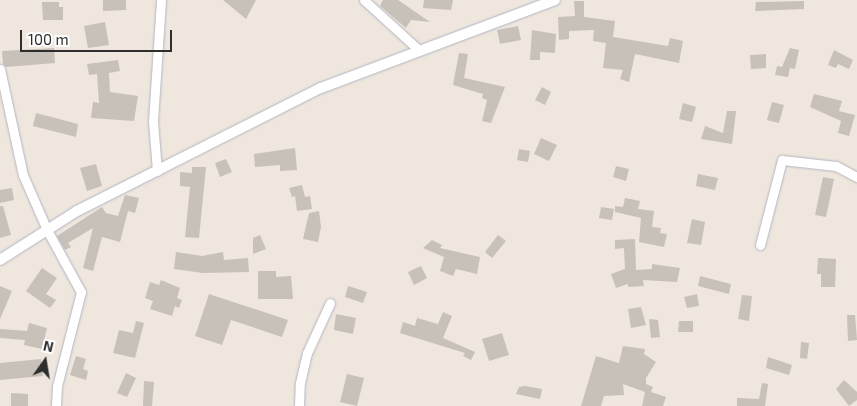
<!DOCTYPE html>
<style>
body{margin:0}
#map{position:relative;width:857px;height:406px;overflow:hidden;background:#efe6de;font-family:"Exo 2",sans-serif}
div>[style]{position:absolute}
[style*='--x']{left:calc(var(--x)*1px);top:calc(var(--y)*1px);width:calc(var(--w)*1px);rotate:calc(var(--a)*1deg)}
.building>*{inset:0;background:#c8c1b9}
.roads{filter:drop-shadow(0 0 1px #b2b6c1) drop-shadow(0 0 1px #b2b6c1)}
.minor>*{height:9px;margin:-4.5px;padding:0 4.5px;transform-origin:4.5px;border-radius:4.5px;background:#fff}
.tertiary>*{height:10px;margin:-5px;padding:0 5px;transform-origin:5px;border-radius:5px;background:#fff}
span{translate:-50% -50%;white-space:nowrap;text-align:center;line-height:1.15;-webkit-text-stroke:4px #fff;paint-order:stroke}
.north{position:absolute;left:20px;top:336px;width:50px;height:50px;-webkit-text-stroke:4px #fff;paint-order:stroke;rotate:13deg;font-size:14px;font-weight:700;line-height:20px;text-align:center;color:#2d2d2d}
.north::after{content:'';display:block;margin:auto;width:18px;height:22px;background:#2d2d2d;clip-path:polygon(50% 0,100% 100%,50% 72%,0 100%)}
.scale{position:absolute;left:20px;top:30px;width:152px;height:22px;box-sizing:border-box;border:2px solid #2d2d2d;border-top:0;padding-left:6px;font-size:15px;line-height:18px;white-space:nowrap;color:#2d2d2d;-webkit-text-stroke:4px #fff;paint-order:stroke}
</style>
<div id="map">
<div class="building">
<i style="clip-path:polygon(103px 0,126px 0,126px 10px,103px 11px)"></i>
<i style="clip-path:polygon(223px 0,256px 0,246px 19px)"></i>
<i style="clip-path:polygon(383px 0,398px 0,430px 22px,411px 20px,406px 28px,380px 6px)"></i>
<i style="clip-path:polygon(424px 0,453px 0,451px 10px,423px 8px)"></i>
<i style="clip-path:polygon(574px 1px,584px 1px,584px 17px,615px 21px,613px 37px,668px 46px,670px 38px,683px 41px,679px 63px,635px 54px,629px 82px,620px 79px,623px 70px,603px 68px,606px 43px,593px 41px,594px 30px,569px 31px,569px 39px,559px 40px,558px 17px,575px 16px)"></i>
<i style="clip-path:polygon(804px 1px,804px 9px,755px 11px,756px 2px)"></i>
<i style="clip-path:polygon(42px 2px,59px 2px,59px 7px,63px 7px,63px 20px,43px 20px)"></i>
<i style="clip-path:polygon(105px 22px,109px 45px,88px 48px,84px 26px)"></i>
<i style="clip-path:polygon(518px 26px,521px 40px,500px 44px,497px 30px)"></i>
<i style="clip-path:polygon(532px 30px,556px 34px,555px 53px,540px 52px,540px 60px,530px 60px)"></i>
<i style="clip-path:polygon(54px 48px,55px 63px,6px 67px,3px 64px,2px 51px)"></i>
<i style="clip-path:polygon(790px 48px,799px 50px,795px 69px,790px 68px,788px 77px,775px 75px,777px 66px,782px 67px)"></i>
<i style="clip-path:polygon(834px 50px,853px 60px,849px 69px,838px 64px,836px 68px,828px 65px)"></i>
<i style="clip-path:polygon(459px 53px,468px 54px,464px 78px,505px 87px,491px 123px,482px 121px,487px 100px,482px 98px,483px 94px,453px 85px)"></i>
<i style="clip-path:polygon(766px 54px,766px 68px,751px 69px,750px 55px)"></i>
<i style="clip-path:polygon(118px 60px,120px 71px,109px 73px,110px 92px,138px 96px,134px 121px,91px 118px,93px 102px,99px 103px,97px 74px,89px 75px,87px 64px)"></i>
<i style="clip-path:polygon(542px 87px,551px 92px,545px 105px,535px 100px)"></i>
<i style="clip-path:polygon(814px 94px,842px 101px,839px 111px,855px 115px,849px 136px,838px 133px,841px 121px,810px 107px)"></i>
<i style="clip-path:polygon(772px 102px,784px 105px,779px 123px,767px 120px)"></i>
<i style="clip-path:polygon(683px 103px,696px 107px,692px 122px,679px 119px)"></i>
<i style="clip-path:polygon(727px 111px,736px 111px,732px 144px,701px 139px,705px 126px,723px 133px)"></i>
<i style="clip-path:polygon(36px 113px,78px 124px,76px 137px,33px 126px)"></i>
<i style="clip-path:polygon(541px 138px,557px 145px,549px 161px,534px 154px)"></i>
<i style="clip-path:polygon(295px 148px,297px 170px,280px 171px,280px 165px,255px 167px,254px 154px)"></i>
<i style="clip-path:polygon(519px 149px,530px 151px,528px 162px,517px 160px)"></i>
<i style="clip-path:polygon(226px 159px,232px 172px,220px 177px,215px 163px)"></i>
<i style="clip-path:polygon(96px 164px,102px 186px,87px 191px,80px 168px)"></i>
<i style="clip-path:polygon(616px 166px,629px 169px,626px 181px,613px 177px)"></i>
<i style="clip-path:polygon(192px 167px,206px 167px,199px 238px,185px 237px,190px 187px,180px 186px,180px 172px,192px 173px)"></i>
<i style="clip-path:polygon(698px 174px,718px 178px,715px 190px,696px 186px)"></i>
<i style="clip-path:polygon(823px 177px,834px 179px,826px 217px,815px 215px)"></i>
<i style="clip-path:polygon(302px 185px,305px 197px,310px 196px,312px 209px,297px 211px,295px 196px,292px 197px,289px 188px)"></i>
<i style="clip-path:polygon(12px 188px,14px 200px,0 203px,0 190px)"></i>
<i style="clip-path:polygon(125px 195px,139px 198px,135px 213px,128px 211px,120px 242px,102px 237px,93px 271px,83px 268px,93px 228px,68px 243px,71px 247px,65px 250px,57px 236px,102px 207px,106px 213px,118px 216px)"></i>
<i style="clip-path:polygon(625px 198px,640px 201px,638px 209px,654px 211px,652px 227px,661px 228px,660px 233px,667px 234px,664px 247px,639px 242px,641px 218px,615px 212px,615px 206px,623px 207px)"></i>
<i style="clip-path:polygon(0 206px,3px 206px,11px 235px,0 238px)"></i>
<i style="clip-path:polygon(601px 207px,614px 209px,612px 220px,599px 218px)"></i>
<i style="clip-path:polygon(319px 211px,321px 227px,318px 242px,303px 239px,309px 213px)"></i>
<i style="clip-path:polygon(692px 219px,705px 222px,701px 245px,687px 243px)"></i>
<i style="clip-path:polygon(260px 235px,266px 249px,253px 254px,253px 238px)"></i>
<i style="clip-path:polygon(498px 235px,506px 241px,492px 258px,485px 252px)"></i>
<i style="clip-path:polygon(635px 239px,636px 270px,652px 269px,652px 264px,680px 268px,677px 282px,643px 280px,644px 286px,628px 287px,628px 284px,616px 288px,611px 274px,625px 269px,624px 248px,615px 249px,615px 240px)"></i>
<i style="clip-path:polygon(432px 240px,442px 245px,440px 248px,480px 257px,477px 274px,456px 269px,453px 276px,440px 271px,444px 257px,423px 248px)"></i>
<i style="clip-path:polygon(176px 252px,202px 256px,223px 252px,224px 260px,248px 258px,249px 272px,203px 273px,174px 269px)"></i>
<i style="clip-path:polygon(818px 258px,836px 259px,835px 287px,821px 287px,821px 274px,817px 274px)"></i>
<i style="clip-path:polygon(421px 266px,427px 278px,414px 285px,408px 272px)"></i>
<i style="clip-path:polygon(42px 268px,57px 278px,46px 294px,56px 300px,50px 308px,26px 291px)"></i>
<i style="clip-path:polygon(258px 271px,276px 271px,276px 277px,291px 276px,293px 299px,258px 299px)"></i>
<i style="clip-path:polygon(700px 276px,731px 284px,729px 294px,698px 286px)"></i>
<i style="clip-path:polygon(161px 280px,180px 288px,177px 298px,182px 300px,179px 308px,175px 306px,172px 316px,150px 309px,153px 301px,145px 298px,150px 282px,159px 285px)"></i>
<i style="clip-path:polygon(0 286px,12px 291px,0 319px)"></i>
<i style="clip-path:polygon(348px 286px,367px 292px,363px 303px,345px 297px)"></i>
<i style="clip-path:polygon(209px 294px,288px 320px,282px 337px,231px 320px,222px 345px,195px 336px)"></i>
<i style="clip-path:polygon(697px 294px,699px 306px,687px 308px,684px 297px)"></i>
<i style="clip-path:polygon(742px 295px,752px 296px,749px 321px,738px 319px)"></i>
<i style="clip-path:polygon(641px 307px,646px 325px,631px 328px,628px 309px)"></i>
<i style="clip-path:polygon(443px 312px,452px 316px,443px 338px,475px 352px,471px 360px,463px 356px,465px 353px,400px 333px,403px 322px,415px 326px,417px 318px,438px 324px)"></i>
<i style="clip-path:polygon(336px 314px,356px 318px,353px 334px,334px 330px)"></i>
<i style="clip-path:polygon(847px 315px,855px 315px,857px 340px,848px 341px)"></i>
<i style="clip-path:polygon(649px 319px,658px 320px,660px 337px,651px 338px)"></i>
<i style="clip-path:polygon(136px 321px,144px 323px,135px 358px,113px 353px,119px 330px,133px 333px)"></i>
<i style="clip-path:polygon(679px 321px,693px 321px,693px 332px,678px 332px)"></i>
<i style="clip-path:polygon(29px 323px,47px 328px,42px 349px,24px 345px,25px 340px,0 338px,0 329px,27px 331px)"></i>
<i style="clip-path:polygon(502px 333px,509px 355px,489px 361px,482px 339px)"></i>
<i style="clip-path:polygon(801px 342px,809px 343px,807px 359px,800px 358px)"></i>
<i style="clip-path:polygon(623px 346px,645px 349px,644px 354px,656px 362px,646px 378px,646px 384px,653px 387px,651px 392px,666px 397px,663px 406px,642px 406px,645px 392px,623px 384px,624px 395px,604px 396px,601px 406px,581px 406px,596px 356px,619px 363px)"></i>
<i style="clip-path:polygon(76px 356px,86px 359px,83px 369px,88px 371px,86px 380px,70px 375px)"></i>
<i style="clip-path:polygon(768px 357px,792px 365px,789px 375px,766px 368px)"></i>
<i style="clip-path:polygon(41px 359px,43px 376px,0 380px,0 363px)"></i>
<i style="clip-path:polygon(126px 373px,136px 378px,127px 397px,117px 393px)"></i>
<i style="clip-path:polygon(347px 374px,364px 378px,357px 406px,340px 402px)"></i>
<i style="clip-path:polygon(844px 380px,857px 392px,857px 400px,849px 406px,836px 389px)"></i>
<i style="clip-path:polygon(144px 381px,154px 382px,152px 406px,143px 406px)"></i>
<i style="clip-path:polygon(762px 383px,768px 384px,765px 406px,737px 406px,737px 398px,759px 399px)"></i>
<i style="clip-path:polygon(525px 386px,542px 389px,540px 399px,516px 394px,519px 387px)"></i>
<i style="clip-path:polygon(11px 393px,28px 394px,28px 406px,11px 406px)"></i>
</div>
<div class="roads">
<div class="minor">
<i style="--x:364;--y:0;--w:74;--a:42.3"></i>
<i style="--x:0;--y:69;--w:108;--a:77.8"></i>
<i style="--x:23;--y:175;--w:60;--a:66.4"></i>
<i style="--x:47;--y:230;--w:71;--a:61.3"></i>
<i style="--x:81;--y:292;--w:97;--a:104.3"></i>
<i style="--x:57;--y:386;--w:20;--a:93"></i>
<i style="--x:157;--y:171;--w:50;--a:-94.6"></i>
<i style="--x:153;--y:121;--w:121;--a:-86.2"></i>
<i style="--x:760;--y:245;--w:88;--a:-75.5"></i>
<i style="--x:782;--y:160;--w:54;--a:6.3"></i>
<i style="--x:836;--y:166;--w:24;--a:28"></i>
<i style="--x:299;--y:406;--w:23;--a:-88"></i>
<i style="--x:300;--y:383;--w:31;--a:-77"></i>
<i style="--x:307;--y:353;--w:55;--a:-65.3"></i>
</div>
<div class="tertiary">
<i style="--x:0;--y:260;--w:91;--a:-32.5"></i>
<i style="--x:77;--y:211;--w:273;--a:-26.8"></i>
<i style="--x:321;--y:88;--w:250;--a:-20.6"></i>
</div>
</div>
<div class="north">N</div>
<div class="scale">100 m</div>
</div>
